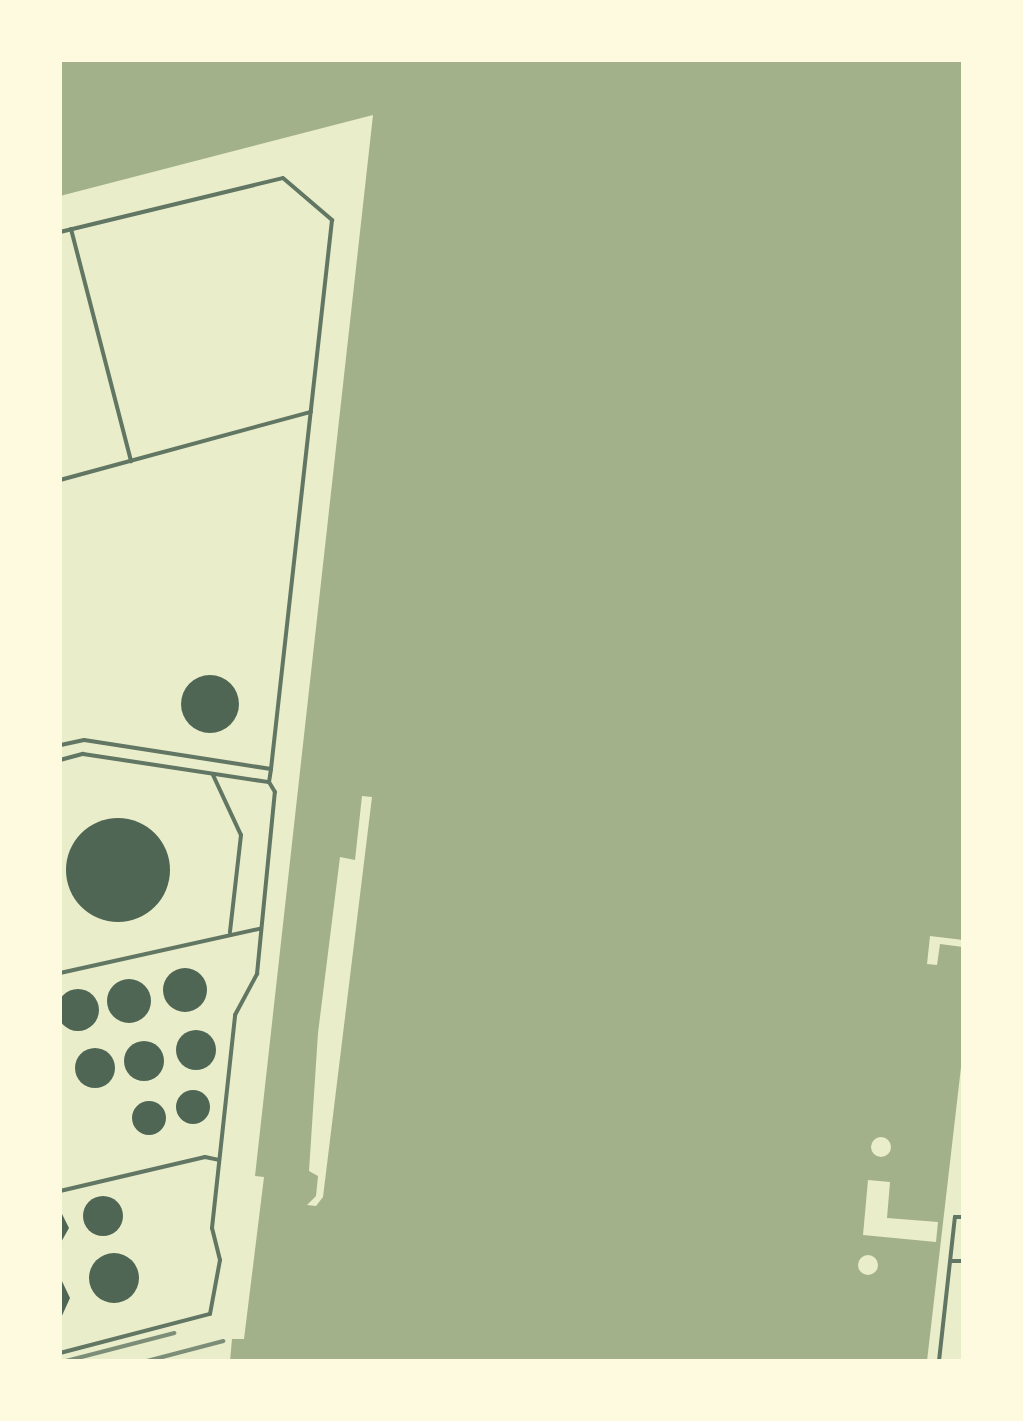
<!DOCTYPE html>
<style>
body{margin:0}
#map{position:relative;width:1023px;height:1421px;overflow:hidden;background:#e9edc9;font-family:Overpass,sans-serif}
div>[style]{position:absolute}
[style*='--x']{left:calc(var(--x)*1px);top:calc(var(--y)*1px);width:calc(var(--w)*1px);rotate:calc(var(--a)*1deg)}
.water>*{inset:0;background:#a3b18a}
.pier>*{inset:0;background:#e9edc9}
.round{border-radius:50%}
.building>*{inset:0;background:#4f6655}
.service>*{height:4px;margin:-2px;padding:0 2px;transform-origin:2px;border-radius:2px;background:#617663}
.rail>*{height:4px;margin:-2px;padding:0 2px;transform-origin:2px;border-radius:2px;background:#7c8e77}
span{translate:-50% -50%;white-space:nowrap;text-align:center;line-height:1.15;-webkit-text-stroke:6px #fefae0;paint-order:stroke}
.frame{position:absolute;inset:0;border:62px solid #fefae0;pointer-events:none}
</style>
<div id="map">
<div class="water">
<i style="clip-path:polygon(60px 60px,963px 60px,963px 1050px,927px 1361px,230px 1361px,232px 1339px,244px 1339px,264px 1177px,255px 1176px,373px 115px,60px 196px)"></i>
</div>
<div class="pier">
<i style="clip-path:polygon(362px 796px,372px 797px,323px 1197px,316px 1206px,307px 1205px,316px 1196px,318px 1176px,309px 1171px,318px 1033px,340px 857px,355px 860px)"></i>
<i style="clip-path:polygon(930px 936px,963px 940px,963px 947px,940px 944px,937px 965px,927px 964px)"></i>
<i class="round" style="left:871px;top:1137px;width:20px;height:20px"></i>
<i style="clip-path:polygon(868px 1180px,890px 1182px,887px 1218px,938px 1222px,936px 1242px,863px 1235px)"></i>
<i class="round" style="left:858px;top:1255px;width:20px;height:20px"></i>
</div>
<div class="building">
<i class="round" style="left:181px;top:675px;width:58px;height:58px"></i>
<i class="round" style="left:66px;top:818px;width:104px;height:104px"></i>
<i class="round" style="left:163px;top:968px;width:44px;height:44px"></i>
<i class="round" style="left:107px;top:979px;width:44px;height:44px"></i>
<i class="round" style="left:57px;top:989px;width:42px;height:42px"></i>
<i class="round" style="left:176px;top:1030px;width:40px;height:40px"></i>
<i class="round" style="left:124px;top:1041px;width:40px;height:40px"></i>
<i class="round" style="left:75px;top:1048px;width:40px;height:40px"></i>
<i class="round" style="left:176px;top:1090px;width:34px;height:34px"></i>
<i class="round" style="left:132px;top:1101px;width:34px;height:34px"></i>
<i class="round" style="left:83px;top:1196px;width:40px;height:40px"></i>
<i style="clip-path:polygon(60px 1210px,69px 1228px,60px 1244px)"></i>
<i class="round" style="left:89px;top:1253px;width:50px;height:50px"></i>
<i style="clip-path:polygon(60px 1277px,70px 1298px,60px 1320px)"></i>
</div>
<div class="service">
<i style="--x:71;--y:229;--w:240;--a:75.5"></i>
<i style="--x:60;--y:232;--w:229;--a:-13.6"></i>
<i style="--x:283;--y:178;--w:65;--a:40.6"></i>
<i style="--x:332;--y:220;--w:552;--a:96.34"></i>
<i style="--x:271;--y:769;--w:189;--a:-171.2"></i>
<i style="--x:84;--y:740;--w:25;--a:168"></i>
<i style="--x:60;--y:480;--w:260;--a:-15.2"></i>
<i style="--x:60;--y:760;--w:24;--a:-15"></i>
<i style="--x:83;--y:754;--w:188;--a:8.6"></i>
<i style="--x:213;--y:775;--w:66;--a:65"></i>
<i style="--x:241;--y:835;--w:98;--a:96.5"></i>
<i style="--x:60;--y:973;--w:204;--a:-12.5"></i>
<i style="--x:60;--y:1191;--w:149;--a:-13.2"></i>
<i style="--x:205;--y:1157;--w:14;--a:12"></i>
<i style="--x:952;--y:1261;--w:11;--a:0"></i>
<i style="--x:60;--y:1353;--w:155;--a:-14.6"></i>
<i style="--x:210;--y:1314;--w:55;--a:-79.5"></i>
<i style="--x:220;--y:1260;--w:33;--a:-104"></i>
<i style="--x:212;--y:1228;--w:214;--a:-83.8"></i>
<i style="--x:235;--y:1015;--w:47;--a:-61.8"></i>
<i style="--x:257;--y:974;--w:183;--a:-84.4"></i>
<i style="--x:275;--y:792;--w:12;--a:-121"></i>
<i style="--x:269;--y:782;--w:13;--a:-81"></i>
<i style="--x:939;--y:1361;--w:145;--a:-83.7"></i>
<i style="--x:955;--y:1217;--w:8;--a:0"></i>
</div>
<div class="rail">
<i style="--x:66;--y:1361;--w:112;--a:-14.5"></i>
<i style="--x:147;--y:1361;--w:79;--a:-14.7"></i>
</div>
<div class="frame"></div>
</div>
